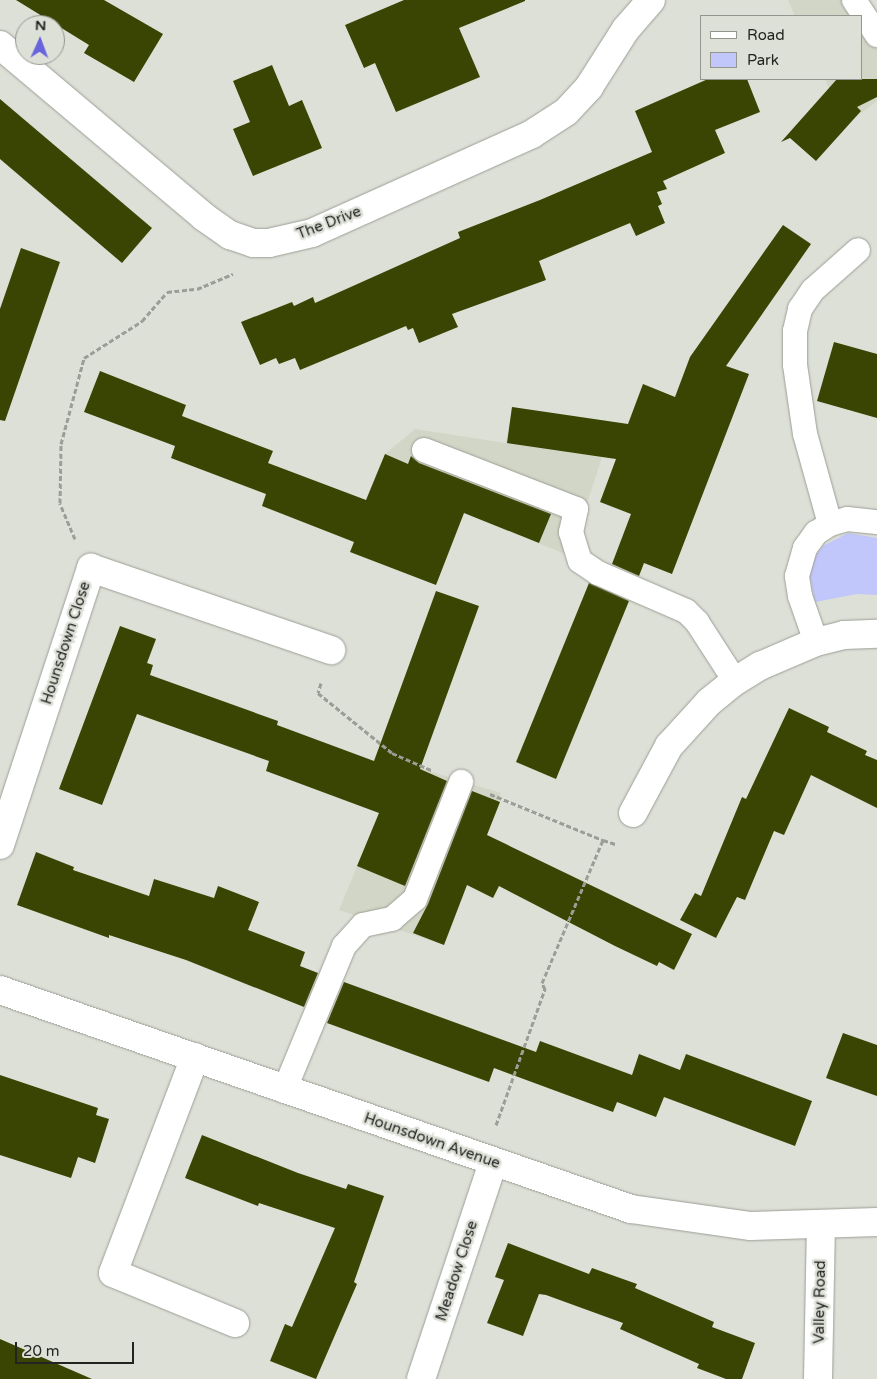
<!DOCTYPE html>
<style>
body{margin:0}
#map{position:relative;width:877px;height:1379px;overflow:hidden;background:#dde0d7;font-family:"Varela Round",sans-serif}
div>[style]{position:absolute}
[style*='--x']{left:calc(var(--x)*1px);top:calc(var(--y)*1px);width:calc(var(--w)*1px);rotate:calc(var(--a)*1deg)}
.built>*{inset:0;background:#d2d6c6}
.green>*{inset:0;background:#c1c6fb}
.building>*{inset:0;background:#3a4503}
.path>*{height:3px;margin-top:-1.5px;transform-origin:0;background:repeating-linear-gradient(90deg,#9b9d96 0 5px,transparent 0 7.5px)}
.roads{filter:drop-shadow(0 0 1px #9c9e96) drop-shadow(0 0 1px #9c9e96)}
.service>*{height:24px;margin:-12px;padding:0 12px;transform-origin:12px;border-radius:12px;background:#fff}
.minor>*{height:28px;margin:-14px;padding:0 14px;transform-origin:14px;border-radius:14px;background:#fff}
span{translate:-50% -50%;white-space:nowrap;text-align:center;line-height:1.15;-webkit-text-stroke:5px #dde0d7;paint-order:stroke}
.street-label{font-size:15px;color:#232421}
.legend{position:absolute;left:700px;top:15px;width:162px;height:65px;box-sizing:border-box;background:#dde0d7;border:1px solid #93958e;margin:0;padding:6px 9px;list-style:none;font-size:15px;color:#232421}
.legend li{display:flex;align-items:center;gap:10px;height:25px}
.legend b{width:25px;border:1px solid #93958e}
.north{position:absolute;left:15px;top:15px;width:50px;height:50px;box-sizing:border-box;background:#dde0d7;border:1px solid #93958e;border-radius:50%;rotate:2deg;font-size:14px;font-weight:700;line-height:20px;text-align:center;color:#232421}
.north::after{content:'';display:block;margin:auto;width:18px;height:22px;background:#6864de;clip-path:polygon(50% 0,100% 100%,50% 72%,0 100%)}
.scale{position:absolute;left:15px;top:1342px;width:119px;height:22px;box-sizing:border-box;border:2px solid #232421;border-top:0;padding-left:6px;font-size:15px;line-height:18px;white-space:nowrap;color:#232421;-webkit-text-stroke:4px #dde0d7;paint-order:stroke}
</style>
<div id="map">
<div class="built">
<i style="clip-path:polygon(788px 0,868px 0,877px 11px,877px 101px,844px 126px,825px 79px,861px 79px,861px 16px,795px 16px)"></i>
<i style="clip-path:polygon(512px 407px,607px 421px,602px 457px,570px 556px,375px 477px,385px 454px,415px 429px,506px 443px)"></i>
<i style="clip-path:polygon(400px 762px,501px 793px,444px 945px,339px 910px)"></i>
</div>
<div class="green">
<i style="clip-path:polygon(848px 533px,877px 538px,877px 595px,857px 594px,815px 602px,809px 572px,814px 558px,823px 546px)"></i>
</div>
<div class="building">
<i style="clip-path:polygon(16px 0,104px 0,163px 34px,134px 82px,84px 53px,89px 45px)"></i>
<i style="clip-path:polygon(404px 0,525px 0,525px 1px,459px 28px,480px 77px,396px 112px,375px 63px,364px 68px,345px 25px)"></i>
<i style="clip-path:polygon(272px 65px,289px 106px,302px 100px,322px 148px,253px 176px,233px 129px,250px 122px,233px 81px)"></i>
<i style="clip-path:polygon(708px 79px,747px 79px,760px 112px,715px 130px,725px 153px,663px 181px,667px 189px,657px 192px,662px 204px,658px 206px,665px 223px,636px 236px,630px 223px,539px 261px,546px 280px,452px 314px,458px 327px,419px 343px,413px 328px,408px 330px,406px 326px,300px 370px,295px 358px,279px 364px,276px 358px,260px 365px,241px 322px,292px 302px,294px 306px,313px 297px,315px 303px,460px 238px,458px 232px,540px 200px,652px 152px,635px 111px)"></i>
<i style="clip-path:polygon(837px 79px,877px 79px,877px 97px,857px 107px,861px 111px,816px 161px,790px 138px,781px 142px)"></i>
<i style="clip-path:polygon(0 99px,152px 228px,122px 263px,0 159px)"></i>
<i style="clip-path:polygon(783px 225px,811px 244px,726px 366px,749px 374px,672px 574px,644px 563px,639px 576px,612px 564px,631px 514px,600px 502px,616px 459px,507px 443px,512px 407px,628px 424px,643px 384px,675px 397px,690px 357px)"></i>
<i style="clip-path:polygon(21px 248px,60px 262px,5px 421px,0 420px,0 309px)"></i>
<i style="clip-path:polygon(834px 342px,877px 354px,877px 418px,817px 401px)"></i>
<i style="clip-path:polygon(100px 371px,186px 405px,182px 416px,273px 451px,268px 463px,366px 500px,385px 454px,408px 464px,411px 456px,419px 463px,551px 514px,539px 543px,464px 513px,436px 585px,350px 552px,354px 542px,262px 506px,266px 494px,171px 458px,175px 446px,84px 412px)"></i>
<i style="clip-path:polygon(589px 583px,629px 601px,556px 779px,516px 762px)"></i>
<i style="clip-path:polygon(436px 591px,479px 606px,420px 769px,447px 781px,405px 886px,357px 866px,379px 813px,266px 771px,269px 761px,137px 714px,102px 805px,59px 789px,120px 626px,156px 639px,147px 663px,153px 665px,150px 675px,278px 721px,277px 725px,374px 761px)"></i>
<i style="clip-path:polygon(789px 708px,829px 727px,827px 732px,867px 751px,865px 755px,877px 760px,877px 808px,811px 775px,784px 835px,774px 831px,745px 900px,737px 897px,716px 938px,680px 920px,695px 893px,701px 896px,742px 797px,746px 799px)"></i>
<i style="clip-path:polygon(472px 791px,500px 802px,487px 835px,692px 934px,674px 970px,659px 962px,657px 966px,615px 946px,499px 886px,493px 898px,467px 885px,444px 945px,413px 933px,428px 904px)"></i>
<i style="clip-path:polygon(36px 852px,74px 867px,73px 870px,149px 896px,154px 879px,214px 898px,218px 886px,259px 902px,248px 930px,305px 952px,300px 966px,318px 973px,304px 1007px,186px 960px,109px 935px,109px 938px,17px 905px)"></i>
<i style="clip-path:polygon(344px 982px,536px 1052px,540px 1041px,632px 1075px,639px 1054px,680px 1070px,686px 1054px,812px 1101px,795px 1146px,664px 1097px,656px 1117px,617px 1102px,613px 1112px,494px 1068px,489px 1082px,327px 1023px)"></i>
<i style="clip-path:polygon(843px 1033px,877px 1045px,877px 1096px,826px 1078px)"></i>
<i style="clip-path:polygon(0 1075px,98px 1108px,96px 1115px,109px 1119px,95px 1163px,78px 1157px,71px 1178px,0 1155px)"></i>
<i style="clip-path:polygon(202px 1135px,298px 1173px,346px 1189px,348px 1184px,384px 1196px,354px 1282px,357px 1284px,316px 1379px,270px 1361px,285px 1324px,292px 1327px,335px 1228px,259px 1203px,258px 1206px,185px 1178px)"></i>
<i style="clip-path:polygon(508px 1243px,589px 1274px,592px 1268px,637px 1284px,635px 1288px,714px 1322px,712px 1327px,755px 1343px,742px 1379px,726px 1379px,697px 1368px,699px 1364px,620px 1329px,623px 1323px,546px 1295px,539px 1294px,523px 1336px,487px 1323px,504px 1280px,495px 1277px)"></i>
<i style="clip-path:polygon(0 1339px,92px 1379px,0 1379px)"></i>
</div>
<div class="path">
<i style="--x:75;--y:539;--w:39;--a:-113"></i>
<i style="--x:60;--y:503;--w:59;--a:-89"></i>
<i style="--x:61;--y:444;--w:89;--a:-75"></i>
<i style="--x:84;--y:358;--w:69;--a:-32.5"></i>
<i style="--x:142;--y:321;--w:38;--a:-49"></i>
<i style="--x:167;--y:292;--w:30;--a:-6"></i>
<i style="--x:197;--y:289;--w:39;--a:-23"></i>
<i style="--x:321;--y:683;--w:10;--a:107"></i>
<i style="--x:318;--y:693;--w:95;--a:39"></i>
<i style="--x:392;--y:753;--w:43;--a:23.6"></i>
<i style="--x:490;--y:794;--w:122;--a:22.2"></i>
<i style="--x:496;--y:1125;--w:145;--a:-70.2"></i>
<i style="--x:545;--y:989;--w:7;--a:-117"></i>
<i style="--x:542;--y:983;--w:155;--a:-66.9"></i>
<i style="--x:603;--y:840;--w:13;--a:18"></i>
</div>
<div class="roads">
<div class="service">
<i style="--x:854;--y:0;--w:42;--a:56.7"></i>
<i style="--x:424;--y:450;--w:163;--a:21.2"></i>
<i style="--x:576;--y:509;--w:24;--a:102"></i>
<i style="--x:571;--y:532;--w:30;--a:73"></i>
<i style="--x:580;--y:561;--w:22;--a:34"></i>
<i style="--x:598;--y:573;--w:96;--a:23.4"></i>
<i style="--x:686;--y:611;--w:16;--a:45"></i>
<i style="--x:697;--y:622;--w:70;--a:57.2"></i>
<i style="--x:830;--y:524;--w:93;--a:-105.5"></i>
<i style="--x:805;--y:434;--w:70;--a:-98.2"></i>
<i style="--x:795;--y:365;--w:34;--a:-90"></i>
<i style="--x:795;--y:331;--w:23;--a:-77"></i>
<i style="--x:800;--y:309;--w:23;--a:-56"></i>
<i style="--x:813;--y:290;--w:60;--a:-41.6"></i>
<i style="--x:816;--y:642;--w:49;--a:-109.2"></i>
<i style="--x:800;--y:596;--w:20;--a:-99"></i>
<i style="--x:797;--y:576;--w:29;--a:-74"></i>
<i style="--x:805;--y:548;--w:19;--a:-54"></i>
<i style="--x:816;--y:533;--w:17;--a:-33"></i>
<i style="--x:830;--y:524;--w:18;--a:-16"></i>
<i style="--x:847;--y:519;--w:30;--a:6"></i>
<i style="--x:284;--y:1091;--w:157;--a:-67.5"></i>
<i style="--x:344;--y:946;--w:28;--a:-48"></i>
<i style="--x:363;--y:925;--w:30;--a:-12"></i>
<i style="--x:392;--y:919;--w:30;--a:-41"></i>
<i style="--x:415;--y:899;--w:126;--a:-68.5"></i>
</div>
<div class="minor">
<i style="--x:0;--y:45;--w:267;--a:40.1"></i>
<i style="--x:204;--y:217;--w:32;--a:35"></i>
<i style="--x:230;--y:235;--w:24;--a:19"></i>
<i style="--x:253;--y:243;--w:16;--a:0"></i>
<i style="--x:269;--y:243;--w:44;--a:-13.1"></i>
<i style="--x:312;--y:233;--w:241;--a:-24.2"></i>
<i style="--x:532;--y:134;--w:40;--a:-32.9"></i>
<i style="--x:566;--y:112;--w:34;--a:-47"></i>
<i style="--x:589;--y:87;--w:69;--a:-57.5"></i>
<i style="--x:626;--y:29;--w:38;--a:-49"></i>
<i style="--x:633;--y:813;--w:76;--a:-61.8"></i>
<i style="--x:669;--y:746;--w:59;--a:-47.7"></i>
<i style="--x:709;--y:702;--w:32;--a:-39"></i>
<i style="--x:734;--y:682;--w:31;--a:-32"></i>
<i style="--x:760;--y:666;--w:61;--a:-23.2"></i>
<i style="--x:816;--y:642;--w:29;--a:-14"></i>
<i style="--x:844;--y:635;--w:33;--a:-2"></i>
<i style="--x:0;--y:845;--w:292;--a:-71.8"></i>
<i style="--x:91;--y:568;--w:254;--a:18.9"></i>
<i style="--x:0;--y:990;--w:668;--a:19.14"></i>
<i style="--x:631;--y:1209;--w:121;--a:8.1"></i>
<i style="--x:751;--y:1226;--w:126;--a:-1.8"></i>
<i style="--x:195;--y:1057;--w:231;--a:110.8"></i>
<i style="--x:113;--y:1273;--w:132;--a:22.3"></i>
<i style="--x:421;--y:1379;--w:228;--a:-71.6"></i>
<i style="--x:818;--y:1379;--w:153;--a:-88.9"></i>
</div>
</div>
<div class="street-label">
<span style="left:329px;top:223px;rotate:-21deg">The Drive</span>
<span style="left:66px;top:643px;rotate:-72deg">Hounsdown Close</span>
<span style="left:432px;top:1141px;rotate:19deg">Hounsdown Avenue</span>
<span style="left:457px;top:1271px;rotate:-72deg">Meadow Close</span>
<span style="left:820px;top:1302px;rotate:-89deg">Valley Road</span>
</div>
<ul class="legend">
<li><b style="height:6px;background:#fff"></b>Road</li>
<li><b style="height:14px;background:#c1c6fb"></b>Park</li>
</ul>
<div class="north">N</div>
<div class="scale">20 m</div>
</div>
